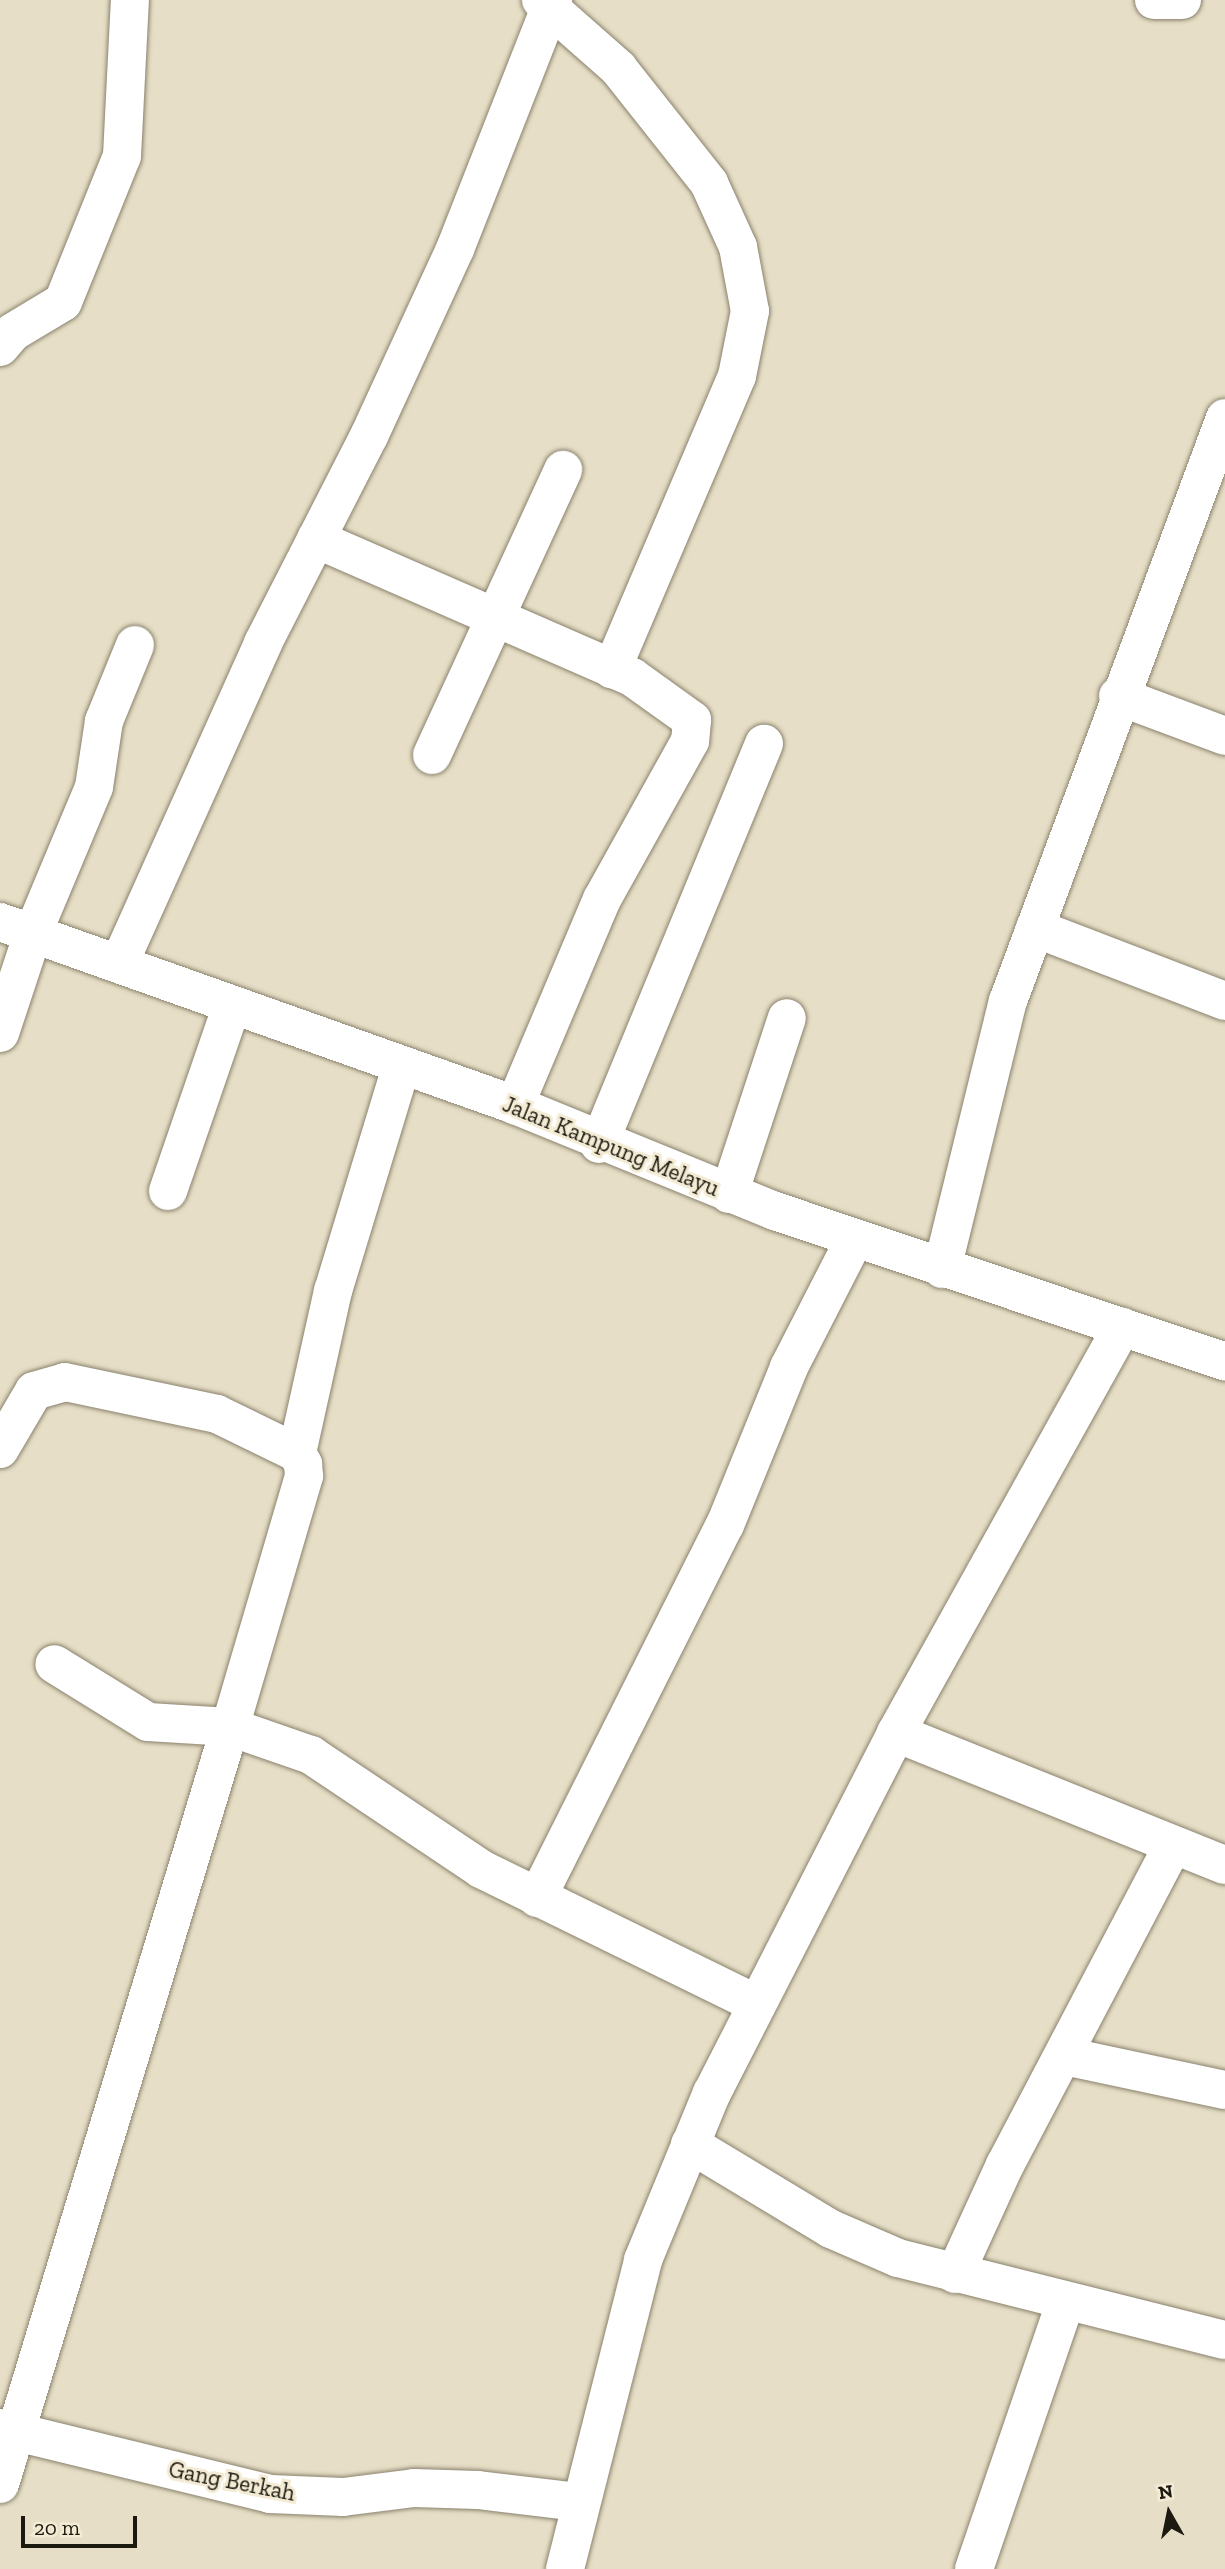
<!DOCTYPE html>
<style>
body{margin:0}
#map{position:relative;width:1225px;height:2569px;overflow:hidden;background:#e6dec6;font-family:"Zilla Slab",serif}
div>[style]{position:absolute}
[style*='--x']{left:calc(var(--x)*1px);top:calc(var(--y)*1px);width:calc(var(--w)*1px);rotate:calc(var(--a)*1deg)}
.roads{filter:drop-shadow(0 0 2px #8a826d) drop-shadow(0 0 2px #8a826d)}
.street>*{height:38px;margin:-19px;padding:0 19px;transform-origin:19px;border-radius:19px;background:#fff}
.secondary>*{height:38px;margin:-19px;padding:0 19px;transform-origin:19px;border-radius:19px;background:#fff}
span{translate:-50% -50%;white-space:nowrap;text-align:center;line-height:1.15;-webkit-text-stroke:6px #f3ebd3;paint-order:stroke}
.street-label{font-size:23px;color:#1c1911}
.north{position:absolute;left:1134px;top:2478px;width:70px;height:70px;-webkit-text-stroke:5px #f3ebd3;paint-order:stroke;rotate:351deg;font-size:19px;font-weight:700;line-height:28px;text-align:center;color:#1c1911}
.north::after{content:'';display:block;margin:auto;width:24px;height:32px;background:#1c1911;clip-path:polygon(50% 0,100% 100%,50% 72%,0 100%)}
.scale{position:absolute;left:21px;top:2516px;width:116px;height:32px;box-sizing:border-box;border:4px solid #1c1911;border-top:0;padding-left:9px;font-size:21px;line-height:24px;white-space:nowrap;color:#1c1911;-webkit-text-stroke:5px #f3ebd3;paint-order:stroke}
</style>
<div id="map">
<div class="roads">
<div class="street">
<i style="--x:541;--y:0;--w:103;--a:41.4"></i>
<i style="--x:618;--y:68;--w:147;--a:51.6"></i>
<i style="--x:709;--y:183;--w:70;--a:65.6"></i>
<i style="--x:738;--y:247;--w:65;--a:79.4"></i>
<i style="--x:750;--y:311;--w:66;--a:101.3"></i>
<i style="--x:737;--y:376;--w:319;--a:113.1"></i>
<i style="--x:1154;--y:0;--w:28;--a:0"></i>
<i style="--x:0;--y:347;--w:20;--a:-49"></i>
<i style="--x:13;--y:332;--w:58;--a:-31"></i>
<i style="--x:63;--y:302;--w:157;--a:-68"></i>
<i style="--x:122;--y:156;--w:156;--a:-87.1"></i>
<i style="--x:316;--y:539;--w:345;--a:23.6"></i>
<i style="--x:632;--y:677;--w:74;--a:35.6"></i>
<i style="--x:692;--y:720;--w:21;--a:95"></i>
<i style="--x:690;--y:741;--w:181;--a:119.1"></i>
<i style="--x:602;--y:899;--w:224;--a:112.9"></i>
<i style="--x:1118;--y:696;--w:114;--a:20.5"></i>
<i style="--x:432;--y:755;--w:314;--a:-65.3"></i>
<i style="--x:1035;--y:928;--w:204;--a:21"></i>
<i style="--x:119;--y:964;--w:352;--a:-65.8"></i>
<i style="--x:263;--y:643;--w:233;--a:-62.9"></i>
<i style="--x:369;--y:436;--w:206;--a:-65.3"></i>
<i style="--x:455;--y:249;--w:268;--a:-68.5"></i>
<i style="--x:0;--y:1033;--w:105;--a:-71.7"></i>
<i style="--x:33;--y:933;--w:158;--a:-67.3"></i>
<i style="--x:94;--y:787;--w:67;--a:-81.4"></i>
<i style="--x:104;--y:721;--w:82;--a:-67.8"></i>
<i style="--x:599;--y:1144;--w:433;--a:-67.6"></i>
<i style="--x:168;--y:1191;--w:197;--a:-71"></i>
<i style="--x:729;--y:1194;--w:185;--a:-71.8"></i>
<i style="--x:942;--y:1269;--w:276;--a:-76.2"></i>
<i style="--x:1008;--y:1001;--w:622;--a:-69.58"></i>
<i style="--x:0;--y:1449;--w:67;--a:-59.6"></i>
<i style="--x:34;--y:1391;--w:32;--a:-16"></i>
<i style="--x:65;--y:1382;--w:155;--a:11.9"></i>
<i style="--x:217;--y:1414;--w:89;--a:26"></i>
<i style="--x:297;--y:1453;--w:13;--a:61"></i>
<i style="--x:303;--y:1464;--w:12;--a:85"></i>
<i style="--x:304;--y:1476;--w:262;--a:106.4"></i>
<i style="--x:230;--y:1727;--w:82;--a:-176.5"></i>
<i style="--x:148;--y:1722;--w:110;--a:-148.3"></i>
<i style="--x:297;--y:1453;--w:166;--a:-77.5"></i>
<i style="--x:333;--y:1291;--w:234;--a:-73.1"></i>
<i style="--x:896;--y:1733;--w:354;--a:21.9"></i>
<i style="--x:537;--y:1898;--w:418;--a:-63.3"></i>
<i style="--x:725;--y:1525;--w:170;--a:-67.9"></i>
<i style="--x:789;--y:1367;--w:143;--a:-62.9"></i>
<i style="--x:1065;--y:2056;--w:164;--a:12"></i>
<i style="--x:690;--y:2144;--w:165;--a:31.1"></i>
<i style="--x:831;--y:2229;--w:73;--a:23.4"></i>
<i style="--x:898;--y:2258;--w:337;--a:14.1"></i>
<i style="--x:955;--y:2274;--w:120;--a:-65.4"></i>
<i style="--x:1005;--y:2165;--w:361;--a:-62.3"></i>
<i style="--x:0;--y:2428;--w:278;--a:13.7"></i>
<i style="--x:270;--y:2494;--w:73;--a:2.4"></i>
<i style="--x:343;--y:2497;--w:72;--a:-7.2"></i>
<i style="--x:414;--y:2488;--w:64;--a:1.8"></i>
<i style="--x:478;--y:2490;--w:102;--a:6.8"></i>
<i style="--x:0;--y:2484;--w:791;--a:-73.1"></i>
<i style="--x:230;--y:1727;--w:86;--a:19.1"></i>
<i style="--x:311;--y:1755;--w:205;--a:33.8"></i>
<i style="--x:481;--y:1869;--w:307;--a:26.1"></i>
<i style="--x:565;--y:2569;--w:319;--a:-75.8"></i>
<i style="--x:643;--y:2260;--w:181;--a:-67.6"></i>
<i style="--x:712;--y:2093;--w:404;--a:-62.9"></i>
<i style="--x:896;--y:1733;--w:465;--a:-60.9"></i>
<i style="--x:974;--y:2569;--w:283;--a:-71.1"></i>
</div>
<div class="secondary">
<i style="--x:0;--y:922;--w:547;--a:19.56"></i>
<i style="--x:515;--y:1105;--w:281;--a:22.2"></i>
<i style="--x:775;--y:1211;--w:475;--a:18.5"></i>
</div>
</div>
<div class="street-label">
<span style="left:611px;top:1146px;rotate:22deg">Jalan Kampung Melayu</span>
<span style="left:232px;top:2481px;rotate:11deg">Gang Berkah</span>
</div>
<div class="north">N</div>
<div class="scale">20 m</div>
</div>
